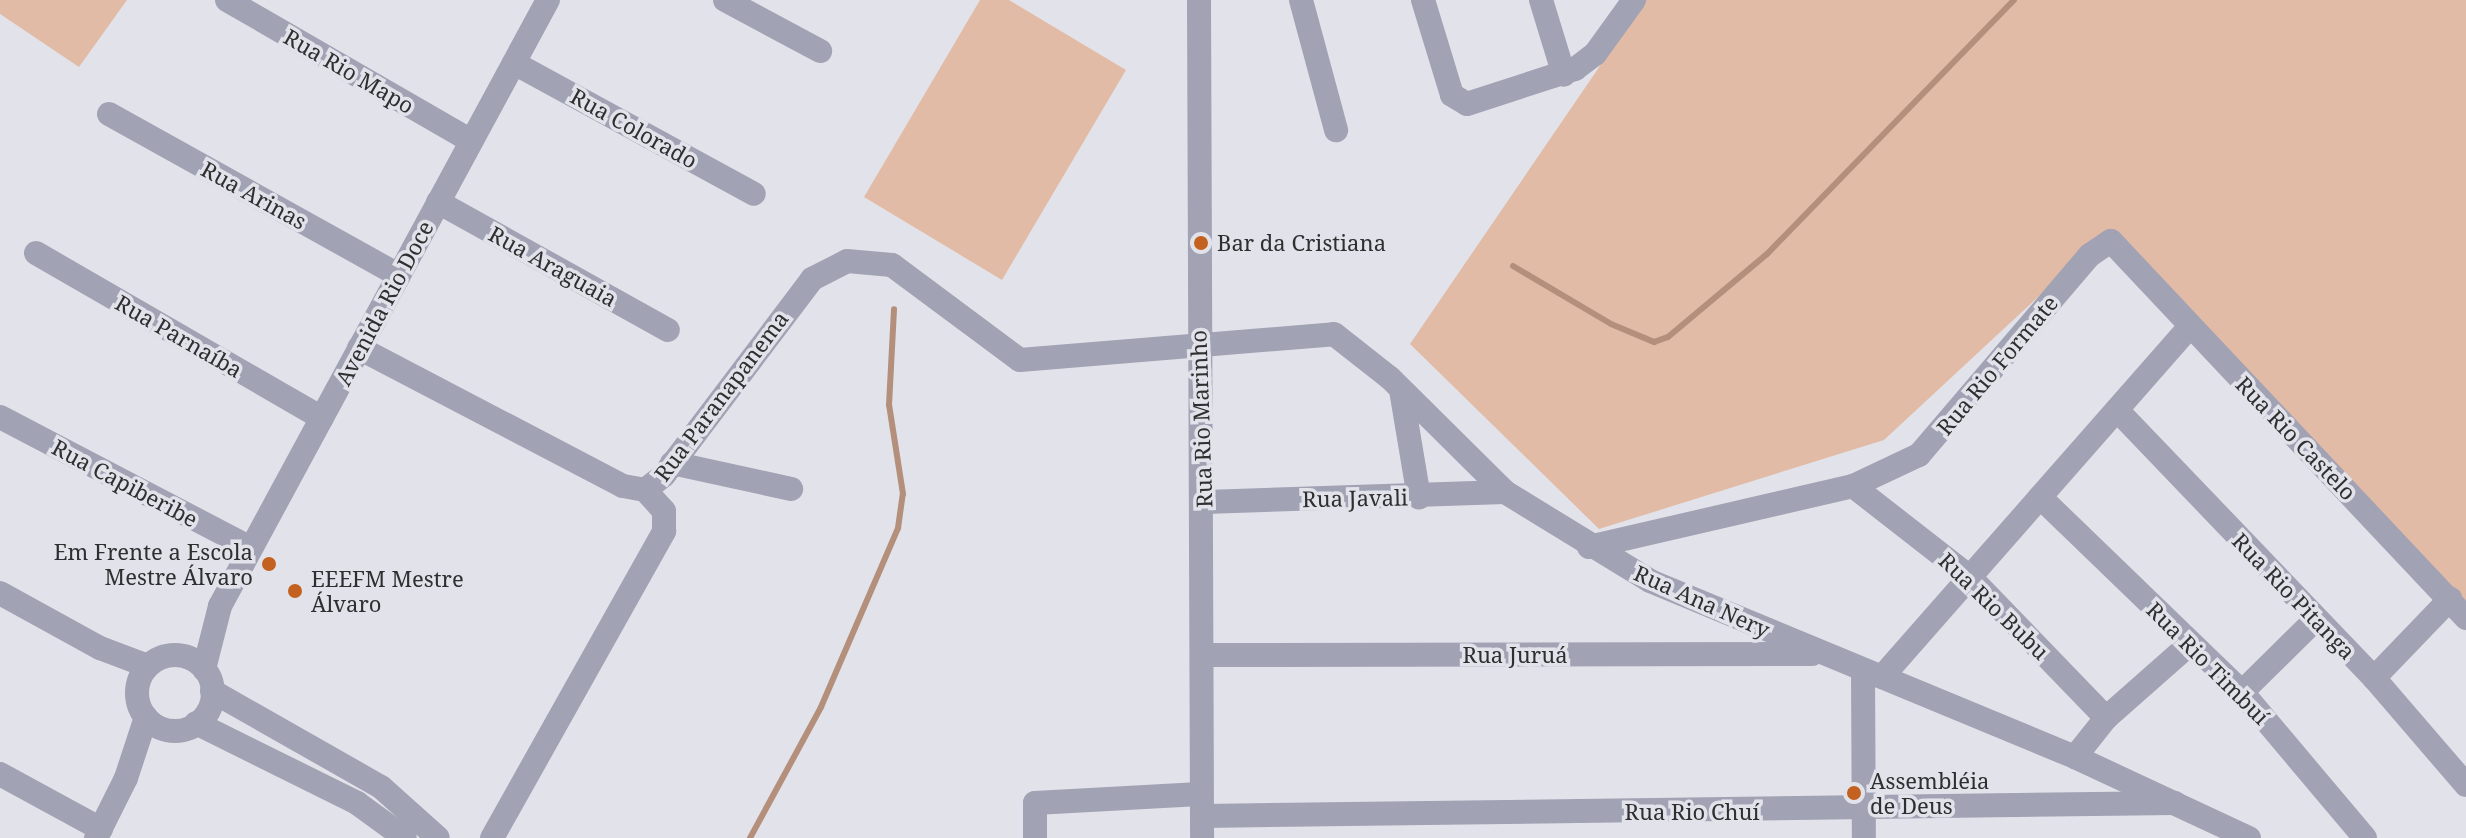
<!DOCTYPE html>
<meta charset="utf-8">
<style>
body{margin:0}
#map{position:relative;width:2466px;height:838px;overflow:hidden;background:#e2e3ea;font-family:"Noto Serif",serif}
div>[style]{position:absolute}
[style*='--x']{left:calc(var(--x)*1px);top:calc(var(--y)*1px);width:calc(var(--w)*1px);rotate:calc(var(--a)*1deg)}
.green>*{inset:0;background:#e2bba6}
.stream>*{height:6px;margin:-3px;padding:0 3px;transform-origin:3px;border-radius:3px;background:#b48f7b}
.minor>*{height:24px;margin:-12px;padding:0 12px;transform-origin:12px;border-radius:12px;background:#a1a2b3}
.minor>.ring{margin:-12px;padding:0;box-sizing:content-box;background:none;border:24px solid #a1a2b3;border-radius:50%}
.dots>*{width:22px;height:22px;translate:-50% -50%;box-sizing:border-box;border:4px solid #e2e3ea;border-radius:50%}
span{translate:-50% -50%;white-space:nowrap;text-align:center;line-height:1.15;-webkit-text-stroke:7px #e2e3ea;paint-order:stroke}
.street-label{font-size:22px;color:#2f2f31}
.poi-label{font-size:22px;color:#2f2f31}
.left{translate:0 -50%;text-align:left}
.right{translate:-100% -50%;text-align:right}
</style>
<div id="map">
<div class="green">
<i style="clip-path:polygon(0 0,127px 0,79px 67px,0 14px)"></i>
<i style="clip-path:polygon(980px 0,1009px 0,1126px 70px,1002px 280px,864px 197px)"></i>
<i style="clip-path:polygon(1645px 0,2466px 0,2466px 609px,2109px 231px,1884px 440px,1599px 529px,1410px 344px)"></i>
</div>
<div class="stream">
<i style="--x:1513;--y:266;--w:114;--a:30.6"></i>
<i style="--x:1611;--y:324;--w:47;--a:22.7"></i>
<i style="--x:1654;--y:342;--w:15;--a:-20"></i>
<i style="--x:1668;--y:337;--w:129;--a:-40"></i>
<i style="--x:1767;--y:254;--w:354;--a:-45.8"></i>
<i style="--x:750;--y:838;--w:149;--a:-61.5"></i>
<i style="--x:821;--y:707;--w:195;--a:-66.7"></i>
<i style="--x:898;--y:528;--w:34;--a:-82"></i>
<i style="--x:903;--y:494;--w:90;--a:-98.9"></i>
<i style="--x:889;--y:405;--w:96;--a:-87"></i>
</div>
<div class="minor">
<i style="--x:227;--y:0;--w:282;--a:30"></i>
<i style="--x:725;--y:0;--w:108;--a:28.2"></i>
<i style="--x:1199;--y:0;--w:838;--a:89.79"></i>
<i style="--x:1301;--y:0;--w:135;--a:74.9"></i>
<i style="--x:1423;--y:0;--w:99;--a:73"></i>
<i style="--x:1452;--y:95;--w:17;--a:31"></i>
<i style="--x:1467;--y:104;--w:114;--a:-18"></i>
<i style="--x:1575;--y:69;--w:25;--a:-37"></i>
<i style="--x:1595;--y:54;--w:67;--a:-54.2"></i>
<i style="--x:1541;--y:0;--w:78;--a:73"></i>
<i style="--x:514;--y:63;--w:273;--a:28.6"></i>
<i style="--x:109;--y:114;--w:331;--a:29.1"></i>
<i style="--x:438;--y:202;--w:263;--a:29.1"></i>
<i style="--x:36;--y:253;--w:330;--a:30"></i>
<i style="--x:359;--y:348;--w:298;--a:27.6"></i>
<i style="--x:623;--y:486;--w:22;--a:10"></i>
<i style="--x:645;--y:490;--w:24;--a:-38"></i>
<i style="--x:664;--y:475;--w:246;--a:-52.9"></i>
<i style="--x:812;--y:279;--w:39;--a:-27"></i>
<i style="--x:847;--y:261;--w:45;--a:5.1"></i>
<i style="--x:892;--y:265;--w:159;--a:36.6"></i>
<i style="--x:1020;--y:360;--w:315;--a:-4.7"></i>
<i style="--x:1334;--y:334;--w:71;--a:38.2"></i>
<i style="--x:1390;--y:378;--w:162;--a:44.7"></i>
<i style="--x:1505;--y:492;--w:170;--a:31.5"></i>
<i style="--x:1650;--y:581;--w:460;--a:22.5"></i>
<i style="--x:2075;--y:757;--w:192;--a:25"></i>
<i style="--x:1401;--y:390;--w:109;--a:80.5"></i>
<i style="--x:2117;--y:410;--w:371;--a:46.2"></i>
<i style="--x:2374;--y:678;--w:141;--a:49.3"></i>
<i style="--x:0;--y:417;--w:283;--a:27.6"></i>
<i style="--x:672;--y:463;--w:122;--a:12.3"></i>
<i style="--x:1853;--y:486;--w:73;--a:-25.2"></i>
<i style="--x:1919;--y:455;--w:263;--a:-49.5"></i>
<i style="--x:2090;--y:255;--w:25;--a:-34"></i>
<i style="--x:2111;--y:241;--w:518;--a:46.72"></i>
<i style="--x:2040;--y:497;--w:281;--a:44"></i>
<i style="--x:2242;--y:692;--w:191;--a:49.9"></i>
<i style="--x:1205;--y:502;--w:300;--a:-1.9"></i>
<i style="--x:1589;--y:547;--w:271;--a:-13"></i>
<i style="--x:1853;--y:486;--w:148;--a:37.9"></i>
<i style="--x:1970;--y:577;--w:196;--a:46"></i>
<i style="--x:0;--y:593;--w:114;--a:28.8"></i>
<i style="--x:100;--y:648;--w:51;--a:20.6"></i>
<i style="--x:1203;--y:655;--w:609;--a:-0.09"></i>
<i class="ring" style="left:137px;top:655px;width:52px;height:52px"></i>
<i style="--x:204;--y:669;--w:65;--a:-75.7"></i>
<i style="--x:220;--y:606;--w:689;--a:-61.58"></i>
<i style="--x:1863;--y:671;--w:167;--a:89.7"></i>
<i style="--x:1882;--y:677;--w:466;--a:-48.7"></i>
<i style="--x:2374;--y:678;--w:110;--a:-46.1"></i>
<i style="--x:212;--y:691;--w:194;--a:29.6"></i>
<i style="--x:381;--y:787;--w:76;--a:41.8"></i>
<i style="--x:2242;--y:692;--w:103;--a:-44.6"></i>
<i style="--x:196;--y:723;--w:180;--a:26.4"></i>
<i style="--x:357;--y:803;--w:59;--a:36.1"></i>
<i style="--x:2075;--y:757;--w:50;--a:-51.5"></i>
<i style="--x:2106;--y:718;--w:113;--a:-41.4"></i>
<i style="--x:0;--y:774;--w:115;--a:28.6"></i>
<i style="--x:1202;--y:816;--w:973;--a:-0.77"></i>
<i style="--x:96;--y:838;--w:67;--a:-63.4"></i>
<i style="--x:126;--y:778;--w:64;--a:-71.8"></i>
<i style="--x:492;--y:838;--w:352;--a:-60.7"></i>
<i style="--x:664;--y:531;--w:20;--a:-90"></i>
<i style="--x:664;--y:511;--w:28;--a:-132"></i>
<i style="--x:1035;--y:838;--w:35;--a:-90"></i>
<i style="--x:1035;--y:803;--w:165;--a:-3.1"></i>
</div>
<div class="dots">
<i style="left:1201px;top:243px;background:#c26120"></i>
<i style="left:269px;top:564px;background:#c26120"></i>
<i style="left:295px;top:591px;background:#c26120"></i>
<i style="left:1854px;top:793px;background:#c26120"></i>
</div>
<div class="street-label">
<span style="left:349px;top:71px;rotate:30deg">Rua Rio Mapo</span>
<span style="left:634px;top:128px;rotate:29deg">Rua Colorado</span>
<span style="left:254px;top:195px;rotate:29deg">Rua Arinas</span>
<span style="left:553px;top:266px;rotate:29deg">Rua Araguaia</span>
<span style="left:384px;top:303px;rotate:-62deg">Avenida Rio Doce</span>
<span style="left:179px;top:336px;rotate:30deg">Rua Parnaíba</span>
<span style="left:1997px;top:365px;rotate:-50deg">Rua Rio Formate</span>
<span style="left:721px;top:396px;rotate:-53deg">Rua Paranapanema</span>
<span style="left:1201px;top:419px;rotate:-92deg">Rua Rio Marinho</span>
<span style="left:2296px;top:438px;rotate:46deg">Rua Rio Castelo</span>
<span style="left:125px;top:483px;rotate:28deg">Rua Capiberibe</span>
<span style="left:1355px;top:498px;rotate:-1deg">Rua Javali</span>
<span style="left:2294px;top:596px;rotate:46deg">Rua Rio Pitanga</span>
<span style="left:1702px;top:601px;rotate:24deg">Rua Ana Nery</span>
<span style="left:1994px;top:606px;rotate:44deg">Rua Rio Bubu</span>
<span style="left:1515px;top:655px">Rua Juruá</span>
<span style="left:2208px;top:663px;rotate:45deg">Rua Rio Timbuí</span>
<span style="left:1692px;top:812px">Rua Rio Chuí</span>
</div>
<div class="poi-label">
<span class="left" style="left:1217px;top:243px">Bar da Cristiana</span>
<span class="right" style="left:253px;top:564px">Em Frente a Escola<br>Mestre Álvaro</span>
<span class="left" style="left:311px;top:591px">EEEFM Mestre<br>Álvaro</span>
<span class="left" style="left:1870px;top:793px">Assembléia<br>de Deus</span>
</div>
</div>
